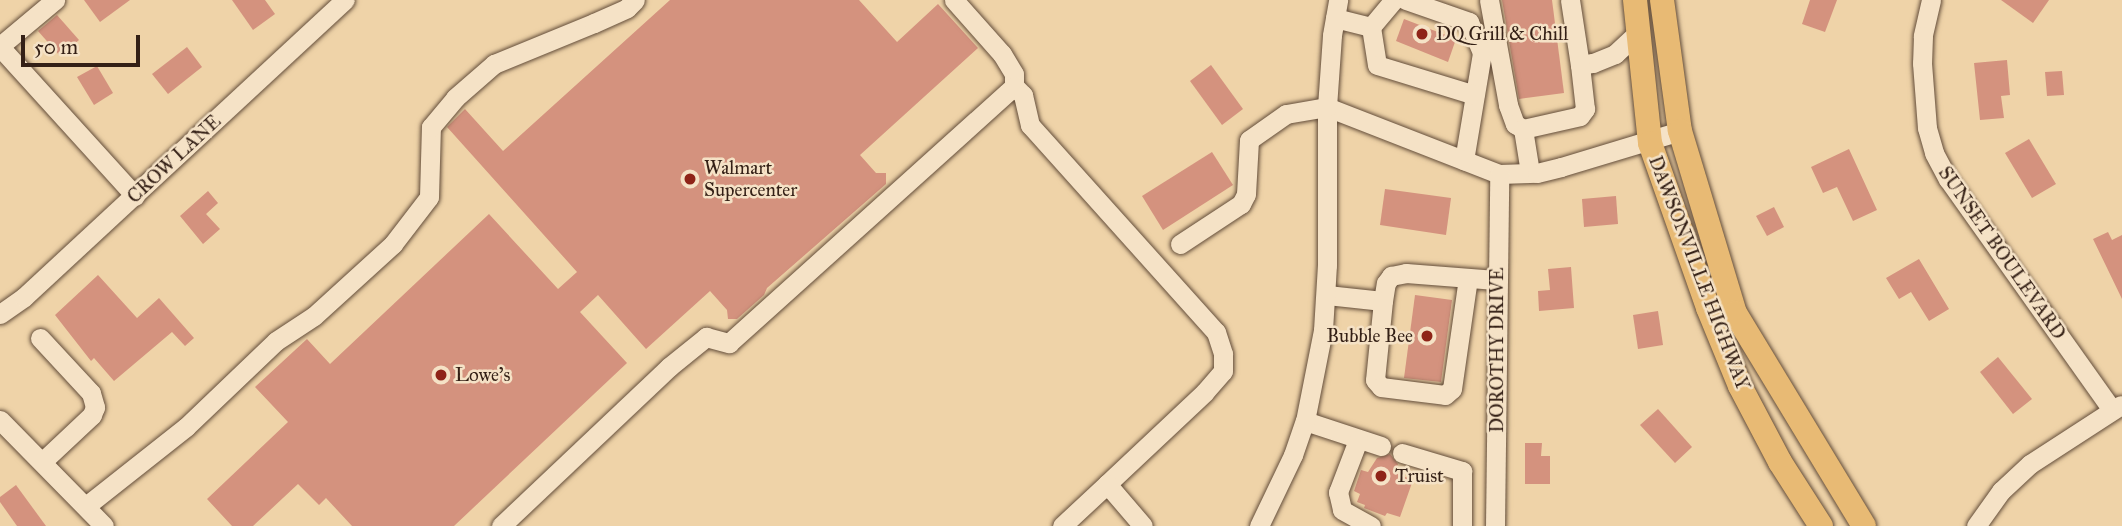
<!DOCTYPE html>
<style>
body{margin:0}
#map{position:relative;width:2122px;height:526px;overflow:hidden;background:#efd3a8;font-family:"IM FELL Great Primer",serif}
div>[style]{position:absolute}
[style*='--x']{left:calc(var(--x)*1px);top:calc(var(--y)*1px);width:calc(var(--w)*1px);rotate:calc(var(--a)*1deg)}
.building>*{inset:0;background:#d4927e}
.roads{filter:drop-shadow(0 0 2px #634d3a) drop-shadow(0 0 2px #634d3a)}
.minor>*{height:19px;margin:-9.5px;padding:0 9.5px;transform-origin:9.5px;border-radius:9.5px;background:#f5e2c6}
.major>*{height:24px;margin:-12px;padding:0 12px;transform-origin:12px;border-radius:12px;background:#e8ba74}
.dots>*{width:19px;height:19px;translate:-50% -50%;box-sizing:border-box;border:4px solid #f5e2c6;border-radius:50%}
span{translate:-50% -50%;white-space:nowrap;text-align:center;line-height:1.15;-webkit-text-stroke:5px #f5e2c6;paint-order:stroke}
.poi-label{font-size:19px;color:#342016}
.left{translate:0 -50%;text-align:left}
.right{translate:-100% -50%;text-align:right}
.street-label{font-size:19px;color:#342016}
.scale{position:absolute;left:21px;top:35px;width:119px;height:32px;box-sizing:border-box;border:4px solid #342016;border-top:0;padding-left:9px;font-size:21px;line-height:24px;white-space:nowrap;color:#342016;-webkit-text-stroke:5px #f5e2c6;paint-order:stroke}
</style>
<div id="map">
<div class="building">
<i style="clip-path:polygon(84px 0,130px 0,100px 22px)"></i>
<i style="clip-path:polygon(232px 0,265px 0,275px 14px,253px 30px)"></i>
<i style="clip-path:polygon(670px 0,859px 0,897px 42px,938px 4px,978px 48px,860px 155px,876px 173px,886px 173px,886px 184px,767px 288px,764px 295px,737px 319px,728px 319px,727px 310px,710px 291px,646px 349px,598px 295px,580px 312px,627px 363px,454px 526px,352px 526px,326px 498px,319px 505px,298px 484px,253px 526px,232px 526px,207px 499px,288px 422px,255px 387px,307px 339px,330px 364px,489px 214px,558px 289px,577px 272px,447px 127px,465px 109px,503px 151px)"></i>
<i style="clip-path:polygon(1502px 0,1552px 0,1564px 93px,1519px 99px)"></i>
<i style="clip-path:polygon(1810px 0,1837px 0,1825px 32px,1802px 24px)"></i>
<i style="clip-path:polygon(2001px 0,2049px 0,2033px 23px)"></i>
<i style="clip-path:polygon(57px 15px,79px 40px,60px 56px,38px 31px)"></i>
<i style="clip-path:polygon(1404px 19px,1456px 39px,1448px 62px,1396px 41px)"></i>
<i style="clip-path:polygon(187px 47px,202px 67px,168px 94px,152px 74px)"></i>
<i style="clip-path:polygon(2007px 60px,2010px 95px,2001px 96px,2004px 118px,1980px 120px,1974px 63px)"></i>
<i style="clip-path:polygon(1211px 65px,1243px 109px,1222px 125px,1190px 81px)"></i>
<i style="clip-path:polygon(97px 66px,113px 93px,94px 105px,77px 77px)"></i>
<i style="clip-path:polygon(2062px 71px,2064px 95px,2047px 96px,2045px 72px)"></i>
<i style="clip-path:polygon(2029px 139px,2056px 184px,2032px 198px,2005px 153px)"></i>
<i style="clip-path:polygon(1849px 149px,1877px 210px,1853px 221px,1837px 187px,1823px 193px,1811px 167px)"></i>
<i style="clip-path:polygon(1212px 152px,1233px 185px,1163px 230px,1142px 196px)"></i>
<i style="clip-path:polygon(1385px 189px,1451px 198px,1446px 235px,1380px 225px)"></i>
<i style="clip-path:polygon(208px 191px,218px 203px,206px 214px,220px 229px,203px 244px,180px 216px)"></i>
<i style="clip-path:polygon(1616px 196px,1618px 224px,1584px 227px,1582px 199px)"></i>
<i style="clip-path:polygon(1774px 207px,1784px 227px,1767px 236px,1756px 216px)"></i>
<i style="clip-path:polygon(2108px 232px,2112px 240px,2122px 235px,2122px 299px,2093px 239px)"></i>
<i style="clip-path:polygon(1919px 259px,1949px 309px,1929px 321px,1911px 292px,1899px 299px,1886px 278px)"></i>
<i style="clip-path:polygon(1571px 267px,1574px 308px,1539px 311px,1538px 291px,1550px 290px,1548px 269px)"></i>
<i style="clip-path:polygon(98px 275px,137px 318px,159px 298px,194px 338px,185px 346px,172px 332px,114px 381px,94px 358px,91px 361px,55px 315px)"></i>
<i style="clip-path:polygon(1415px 295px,1452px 300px,1441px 382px,1404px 378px)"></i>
<i style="clip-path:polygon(1658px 311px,1663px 345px,1638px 349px,1633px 315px)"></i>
<i style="clip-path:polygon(1998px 357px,2032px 399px,2013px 414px,1980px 372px)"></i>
<i style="clip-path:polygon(1658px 409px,1692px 447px,1675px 463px,1640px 425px)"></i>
<i style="clip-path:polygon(1525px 443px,1542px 443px,1541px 456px,1550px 456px,1550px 484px,1525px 484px)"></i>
<i style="clip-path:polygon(1390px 454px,1398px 464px,1395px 473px,1413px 480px,1400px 517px,1387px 513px,1385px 516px,1364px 508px,1365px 505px,1357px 502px,1360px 494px,1354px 491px,1361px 470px,1368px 472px,1377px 458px)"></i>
<i style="clip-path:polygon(16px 485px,46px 526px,17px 526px,0 502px,0 497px)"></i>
</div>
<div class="roads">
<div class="minor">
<i style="--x:954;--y:0;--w:72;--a:48.4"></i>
<i style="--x:1002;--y:54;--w:23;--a:59"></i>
<i style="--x:1014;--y:74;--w:12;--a:90"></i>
<i style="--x:1406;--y:0;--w:67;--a:19.2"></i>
<i style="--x:1469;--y:22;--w:34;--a:67"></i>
<i style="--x:1482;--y:53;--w:109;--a:99.5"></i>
<i style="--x:1489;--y:0;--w:107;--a:79.7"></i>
<i style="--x:1508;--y:105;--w:20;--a:70"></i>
<i style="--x:1515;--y:124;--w:9;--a:32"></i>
<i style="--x:1523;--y:129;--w:44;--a:80.8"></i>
<i style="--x:1570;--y:0;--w:66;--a:81.3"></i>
<i style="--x:1580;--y:65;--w:13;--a:-9"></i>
<i style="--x:1593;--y:63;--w:24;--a:-22"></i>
<i style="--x:1615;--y:54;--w:33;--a:-43"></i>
<i style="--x:1931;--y:0;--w:37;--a:103"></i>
<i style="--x:1923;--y:36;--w:27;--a:92"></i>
<i style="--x:1922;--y:63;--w:65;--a:85.6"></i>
<i style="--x:1927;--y:128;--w:26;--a:74"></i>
<i style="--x:1934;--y:153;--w:30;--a:62"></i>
<i style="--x:1948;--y:179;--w:283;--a:54.6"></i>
<i style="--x:1335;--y:18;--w:37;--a:14"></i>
<i style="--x:1371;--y:27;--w:35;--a:-50"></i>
<i style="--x:1371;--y:27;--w:38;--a:81"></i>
<i style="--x:1377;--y:65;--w:102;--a:17"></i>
<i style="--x:0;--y:46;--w:72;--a:-39.9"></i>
<i style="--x:0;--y:47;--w:201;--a:47.8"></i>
<i style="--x:1523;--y:129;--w:58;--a:-12.8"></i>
<i style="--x:1580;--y:116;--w:9;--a:-54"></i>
<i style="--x:1585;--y:109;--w:44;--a:-96.5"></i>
<i style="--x:1180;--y:244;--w:73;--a:-33.3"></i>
<i style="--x:1241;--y:204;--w:11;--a:-63"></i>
<i style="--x:1246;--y:194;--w:54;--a:-86.8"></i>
<i style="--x:1249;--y:140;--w:45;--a:-35.1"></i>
<i style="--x:1286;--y:114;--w:42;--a:-9.7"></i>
<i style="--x:1327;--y:107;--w:185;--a:21.3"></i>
<i style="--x:1499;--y:174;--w:38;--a:-2"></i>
<i style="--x:1537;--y:173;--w:25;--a:-14"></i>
<i style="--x:1561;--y:167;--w:124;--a:-16.8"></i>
<i style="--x:1327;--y:295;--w:56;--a:6.1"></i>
<i style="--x:1383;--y:301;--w:18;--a:-81"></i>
<i style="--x:1386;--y:283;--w:9;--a:-54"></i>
<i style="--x:1391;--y:276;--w:15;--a:-11"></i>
<i style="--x:1406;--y:273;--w:90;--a:4.4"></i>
<i style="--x:1383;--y:301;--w:79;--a:95.8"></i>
<i style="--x:1375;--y:380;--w:9;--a:49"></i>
<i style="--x:1381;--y:387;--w:64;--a:7.1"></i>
<i style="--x:1445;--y:395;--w:9;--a:-41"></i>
<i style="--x:1452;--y:389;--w:112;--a:-81.8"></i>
<i style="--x:0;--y:314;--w:29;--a:-35"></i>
<i style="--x:24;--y:297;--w:437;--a:-42.8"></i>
<i style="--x:40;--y:338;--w:75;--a:47.2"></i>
<i style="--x:91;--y:393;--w:15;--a:74"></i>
<i style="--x:95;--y:407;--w:9;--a:111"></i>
<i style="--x:92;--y:415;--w:67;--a:136.8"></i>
<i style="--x:0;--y:420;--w:148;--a:45.5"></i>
<i style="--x:1305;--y:421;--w:80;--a:18.2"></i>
<i style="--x:1358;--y:440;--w:56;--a:111"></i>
<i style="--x:1338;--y:492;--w:18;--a:77"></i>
<i style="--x:1342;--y:510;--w:33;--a:29"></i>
<i style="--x:1402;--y:453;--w:63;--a:16.7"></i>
<i style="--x:1462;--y:471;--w:55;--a:90"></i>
<i style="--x:86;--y:506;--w:127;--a:-38.3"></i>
<i style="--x:186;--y:427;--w:124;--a:-43.7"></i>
<i style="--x:276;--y:341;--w:45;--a:-33.3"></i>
<i style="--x:314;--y:316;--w:107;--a:-42.3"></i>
<i style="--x:393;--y:244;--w:59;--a:-52.5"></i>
<i style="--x:429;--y:197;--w:70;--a:-88.4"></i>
<i style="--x:431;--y:127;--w:38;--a:-50"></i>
<i style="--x:455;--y:98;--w:52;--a:-41.1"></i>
<i style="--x:494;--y:64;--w:108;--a:-22.3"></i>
<i style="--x:594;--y:23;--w:36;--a:-24"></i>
<i style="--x:627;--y:8;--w:11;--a:-45"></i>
<i style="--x:501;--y:526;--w:231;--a:-43.4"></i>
<i style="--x:669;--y:367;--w:48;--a:-39"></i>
<i style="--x:706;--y:337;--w:24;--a:15"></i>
<i style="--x:729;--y:343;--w:384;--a:-42"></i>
<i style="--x:1014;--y:86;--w:13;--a:45"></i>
<i style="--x:1023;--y:95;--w:31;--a:77"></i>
<i style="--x:1030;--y:125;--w:278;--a:48.1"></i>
<i style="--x:1216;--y:332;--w:23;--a:72"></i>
<i style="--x:1223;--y:354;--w:17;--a:90"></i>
<i style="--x:1223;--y:371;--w:28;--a:131"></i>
<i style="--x:1205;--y:392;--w:134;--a:136.8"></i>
<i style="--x:1107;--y:484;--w:55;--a:49.4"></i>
<i style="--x:1062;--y:526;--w:62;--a:-43"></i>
<i style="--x:1259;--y:526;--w:79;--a:-64.4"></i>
<i style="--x:1293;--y:455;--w:36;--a:-71"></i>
<i style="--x:1305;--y:421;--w:93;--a:-78.8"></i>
<i style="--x:1323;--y:330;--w:65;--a:-86.5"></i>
<i style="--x:1327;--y:265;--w:158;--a:-90"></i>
<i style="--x:1327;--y:107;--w:72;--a:-86"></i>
<i style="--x:1332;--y:35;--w:36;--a:-80"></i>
<i style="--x:1495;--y:526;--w:352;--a:-89.3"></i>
<i style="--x:1976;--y:526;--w:43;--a:-54.5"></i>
<i style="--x:2001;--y:491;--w:40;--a:-43"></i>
<i style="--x:2030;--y:464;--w:108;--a:-33"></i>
</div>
<div class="major">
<i style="--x:1635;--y:0;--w:144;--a:84"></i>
<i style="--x:1650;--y:143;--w:175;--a:70.6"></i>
<i style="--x:1708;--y:308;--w:84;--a:67.7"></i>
<i style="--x:1740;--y:386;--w:86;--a:62.2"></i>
<i style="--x:1780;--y:462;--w:76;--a:57.4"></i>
<i style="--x:1662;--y:0;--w:132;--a:82.2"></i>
<i style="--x:1680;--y:131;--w:190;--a:73.2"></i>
<i style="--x:1735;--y:313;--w:249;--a:58.8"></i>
</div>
</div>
<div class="dots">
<i style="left:1422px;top:34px;background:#8f2418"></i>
<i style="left:690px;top:179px;background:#8f2418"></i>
<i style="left:1427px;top:336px;background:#8f2418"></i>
<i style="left:441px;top:375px;background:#8f2418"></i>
<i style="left:1381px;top:476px;background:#8f2418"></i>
</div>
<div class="poi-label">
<span class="left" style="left:1436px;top:34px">DQ Grill &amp; Chill</span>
<span class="left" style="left:704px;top:179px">Walmart<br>Supercenter</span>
<span class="right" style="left:1413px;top:336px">Bubble Bee</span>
<span class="left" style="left:455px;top:375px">Lowe's</span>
<span class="left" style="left:1395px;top:476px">Truist</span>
</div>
<div class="street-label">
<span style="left:174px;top:159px;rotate:-43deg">CROW LANE</span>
<span style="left:2002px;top:253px;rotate:55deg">SUNSET BOULEVARD</span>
<span style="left:1699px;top:273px;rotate:69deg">DAWSONVILLE HIGHWAY</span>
<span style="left:1497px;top:350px;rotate:-90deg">DOROTHY DRIVE</span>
</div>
<div class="scale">50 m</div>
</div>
